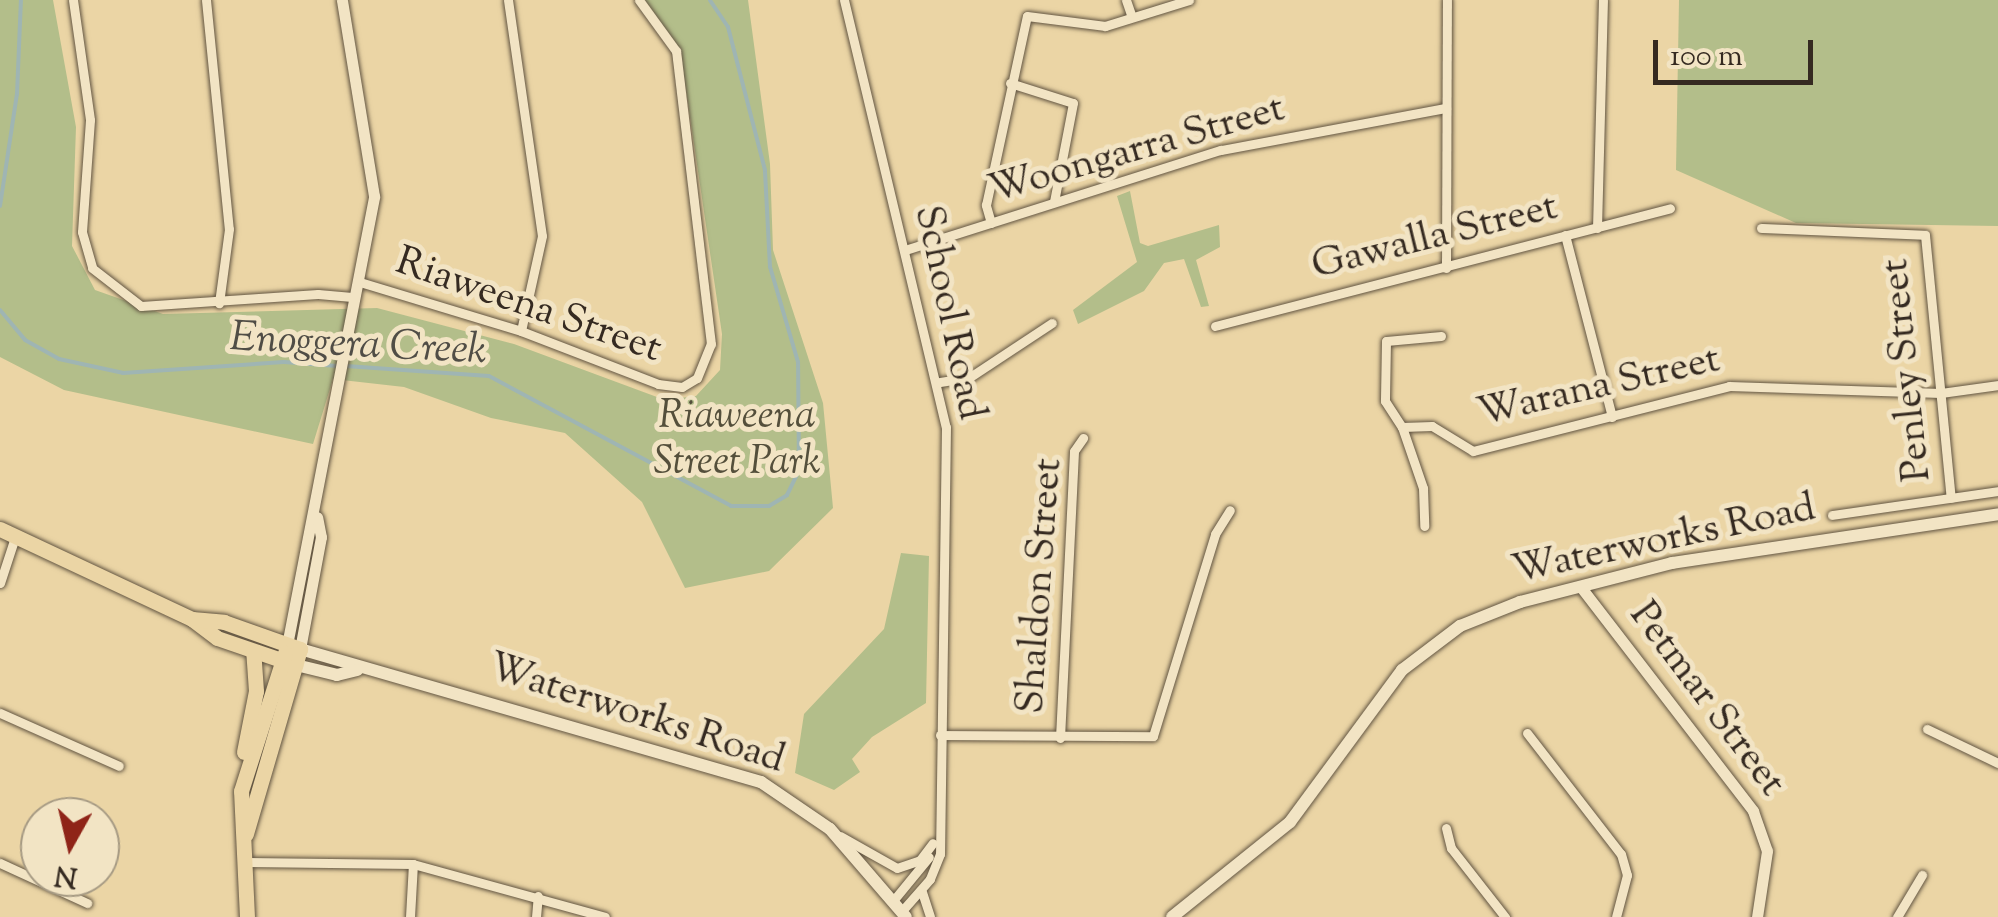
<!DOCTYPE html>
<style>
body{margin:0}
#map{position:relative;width:1998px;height:917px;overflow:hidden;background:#ebd5a5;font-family:"Sorts Mill Goudy",serif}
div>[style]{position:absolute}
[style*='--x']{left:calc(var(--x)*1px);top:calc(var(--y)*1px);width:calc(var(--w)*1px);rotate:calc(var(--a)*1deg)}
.green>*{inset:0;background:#b3be8a}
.stream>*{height:4px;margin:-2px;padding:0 2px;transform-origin:2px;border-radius:2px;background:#9fb5b3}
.roads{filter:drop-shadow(0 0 2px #625542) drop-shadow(0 0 2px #625542)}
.minor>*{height:9px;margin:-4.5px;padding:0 4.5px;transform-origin:4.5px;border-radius:4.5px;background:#f2e4c4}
.tertiary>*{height:11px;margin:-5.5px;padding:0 5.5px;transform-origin:5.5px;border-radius:5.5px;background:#f2e4c4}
.secondary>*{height:12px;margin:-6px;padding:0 6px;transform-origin:6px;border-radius:6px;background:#f2e4c4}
.primary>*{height:15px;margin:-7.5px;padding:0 7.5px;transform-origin:7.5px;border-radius:7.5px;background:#ebd5a5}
span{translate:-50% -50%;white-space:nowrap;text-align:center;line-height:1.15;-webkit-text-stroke:10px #f2e4c4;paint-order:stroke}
.street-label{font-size:40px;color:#352a21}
.park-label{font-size:40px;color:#544f3b;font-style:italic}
.water-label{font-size:42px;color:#504d46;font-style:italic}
.north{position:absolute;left:20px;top:797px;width:100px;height:100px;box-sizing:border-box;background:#f2e4c4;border:2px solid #a69a83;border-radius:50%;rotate:188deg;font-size:28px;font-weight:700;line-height:40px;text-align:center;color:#352a21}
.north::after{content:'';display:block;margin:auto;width:35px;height:45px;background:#8f2418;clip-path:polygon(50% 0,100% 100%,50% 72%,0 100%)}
.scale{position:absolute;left:1653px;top:40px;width:160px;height:45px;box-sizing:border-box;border:5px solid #352a21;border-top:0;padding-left:12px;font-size:30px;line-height:35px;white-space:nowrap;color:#352a21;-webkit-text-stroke:8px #f2e4c4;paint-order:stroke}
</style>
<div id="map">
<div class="green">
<i style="clip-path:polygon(0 0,53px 0,76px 127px,72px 246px,95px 290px,163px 314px,377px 308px,514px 344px,665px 400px,696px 396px,720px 370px,722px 334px,680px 49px,645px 0,748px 0,770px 164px,773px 250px,823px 403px,833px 508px,769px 571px,685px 588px,642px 502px,565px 433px,491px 418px,404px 387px,333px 379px,313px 444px,64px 390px,0 357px)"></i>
<i style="clip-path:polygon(1679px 0,1998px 0,1998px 226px,1796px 223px,1676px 170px)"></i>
<i style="clip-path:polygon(1130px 191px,1140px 243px,1148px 246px,1219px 225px,1220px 247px,1196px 260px,1209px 306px,1201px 307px,1184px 259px,1164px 263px,1144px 291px,1078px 324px,1073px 310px,1137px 262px,1117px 196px)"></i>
<i style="clip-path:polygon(901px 553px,929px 556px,926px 703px,872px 737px,852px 759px,860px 772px,834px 790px,795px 773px,804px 714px,884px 629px)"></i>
</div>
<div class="stream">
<i style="--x:0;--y:206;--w:113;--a:-81.4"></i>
<i style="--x:17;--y:94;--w:94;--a:-87.6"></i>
<i style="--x:0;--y:310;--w:39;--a:50"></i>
<i style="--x:25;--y:340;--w:39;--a:29"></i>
<i style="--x:59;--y:359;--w:66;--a:12.3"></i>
<i style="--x:123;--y:373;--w:161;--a:-3.9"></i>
<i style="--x:284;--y:362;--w:53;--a:4.3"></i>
<i style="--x:346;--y:366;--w:143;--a:4"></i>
<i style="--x:489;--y:376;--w:275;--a:28.2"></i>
<i style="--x:731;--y:506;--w:38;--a:0"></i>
<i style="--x:769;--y:506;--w:21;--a:-31"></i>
<i style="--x:787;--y:495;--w:28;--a:-64"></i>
<i style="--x:799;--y:470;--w:108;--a:-90.5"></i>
<i style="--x:798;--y:362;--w:99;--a:-106.4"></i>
<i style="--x:770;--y:267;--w:97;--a:-93"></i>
<i style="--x:765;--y:170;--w:148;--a:-104.5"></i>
<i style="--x:728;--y:27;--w:32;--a:-124"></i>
</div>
<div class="roads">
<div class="minor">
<i style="--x:73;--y:0;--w:121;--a:81.9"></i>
<i style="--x:90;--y:120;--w:112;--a:94.1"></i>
<i style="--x:82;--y:232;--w:37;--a:74"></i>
<i style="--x:92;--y:268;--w:62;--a:37.8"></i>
<i style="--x:141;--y:306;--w:177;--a:-3.9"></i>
<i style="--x:318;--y:294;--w:37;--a:5"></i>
<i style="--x:206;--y:0;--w:230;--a:84.3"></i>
<i style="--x:229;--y:229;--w:75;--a:97.7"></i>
<i style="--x:508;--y:0;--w:238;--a:81.8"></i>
<i style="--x:542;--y:236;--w:97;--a:102.5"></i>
<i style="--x:844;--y:0;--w:439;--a:76.6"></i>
<i style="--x:946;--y:427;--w:427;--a:90.8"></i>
<i style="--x:940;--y:854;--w:27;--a:112"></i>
<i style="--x:930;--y:879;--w:44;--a:131.3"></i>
<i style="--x:1126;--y:0;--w:18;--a:71"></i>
<i style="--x:1010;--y:83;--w:66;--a:17.6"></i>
<i style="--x:1073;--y:103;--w:101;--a:100.9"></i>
<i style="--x:991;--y:223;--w:19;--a:-106"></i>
<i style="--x:986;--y:205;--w:193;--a:-77.8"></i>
<i style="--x:1027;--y:16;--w:79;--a:7.3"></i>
<i style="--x:1105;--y:26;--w:88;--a:-17.2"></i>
<i style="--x:1597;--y:228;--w:228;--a:-88.5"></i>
<i style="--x:1761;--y:228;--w:164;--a:2.4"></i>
<i style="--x:1925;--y:235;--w:264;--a:84.4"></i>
<i style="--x:1565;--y:235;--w:188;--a:75.5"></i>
<i style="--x:905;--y:250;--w:331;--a:-17.6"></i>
<i style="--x:1221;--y:150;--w:229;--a:-10.6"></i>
<i style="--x:1446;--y:268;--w:268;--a:-89.8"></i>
<i style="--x:360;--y:282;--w:168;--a:16.9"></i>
<i style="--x:521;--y:331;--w:147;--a:21.1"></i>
<i style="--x:658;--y:384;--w:24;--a:7"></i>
<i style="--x:682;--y:387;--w:17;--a:-31"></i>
<i style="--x:697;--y:378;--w:37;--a:-68"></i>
<i style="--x:711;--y:344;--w:295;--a:-96.8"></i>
<i style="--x:676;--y:51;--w:63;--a:-126"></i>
<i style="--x:1215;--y:326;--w:470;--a:-14.5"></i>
<i style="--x:1441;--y:336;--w:55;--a:174.8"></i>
<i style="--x:1386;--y:341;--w:60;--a:91"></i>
<i style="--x:1385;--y:401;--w:31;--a:57"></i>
<i style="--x:1402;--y:427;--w:30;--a:-2"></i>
<i style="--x:1432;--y:426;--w:48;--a:31.4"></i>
<i style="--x:1473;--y:451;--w:264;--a:-14.2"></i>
<i style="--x:1729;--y:386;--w:212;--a:1.9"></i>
<i style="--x:1941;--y:393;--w:58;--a:-8"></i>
<i style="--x:940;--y:382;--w:30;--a:-9"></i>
<i style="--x:970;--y:377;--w:98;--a:-33.4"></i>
<i style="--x:1402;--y:427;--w:65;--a:71"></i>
<i style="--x:1423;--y:488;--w:38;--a:88"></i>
<i style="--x:1832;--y:515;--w:168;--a:-8.2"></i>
<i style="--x:0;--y:583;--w:48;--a:-71.9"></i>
<i style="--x:0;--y:713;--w:130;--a:24"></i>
<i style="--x:1927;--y:729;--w:79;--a:25.6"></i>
<i style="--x:1527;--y:733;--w:153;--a:52.2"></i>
<i style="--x:1621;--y:854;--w:22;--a:74"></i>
<i style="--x:1627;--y:875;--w:43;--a:104.7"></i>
<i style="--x:940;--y:735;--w:213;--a:0.3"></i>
<i style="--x:1153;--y:736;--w:211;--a:-72.9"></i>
<i style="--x:1215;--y:534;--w:28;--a:-58"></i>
<i style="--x:1060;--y:738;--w:287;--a:-87.2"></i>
<i style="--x:1074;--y:451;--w:16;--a:-55"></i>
<i style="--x:1446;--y:828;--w:21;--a:76"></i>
<i style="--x:1451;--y:848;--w:88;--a:52"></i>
<i style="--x:840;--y:836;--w:65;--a:29.3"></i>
<i style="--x:897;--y:868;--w:24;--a:-19"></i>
<i style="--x:920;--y:860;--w:21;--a:-53"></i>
<i style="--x:247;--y:862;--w:166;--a:0.7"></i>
<i style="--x:413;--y:864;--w:199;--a:15.4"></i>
<i style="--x:0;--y:863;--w:96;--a:24.7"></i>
<i style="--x:922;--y:892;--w:26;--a:72"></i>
<i style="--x:892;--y:902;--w:58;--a:-50.6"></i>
<i style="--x:410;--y:917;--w:53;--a:-86.8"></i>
<i style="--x:536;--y:917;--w:21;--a:-85"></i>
<i style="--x:1897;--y:917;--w:49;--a:-59.2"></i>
</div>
<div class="tertiary">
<i style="--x:1580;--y:586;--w:284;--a:52.4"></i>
<i style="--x:1753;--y:811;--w:42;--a:70.7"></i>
<i style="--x:1767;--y:851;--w:67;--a:98.6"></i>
<i style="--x:287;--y:645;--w:457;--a:-79"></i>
<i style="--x:374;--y:196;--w:199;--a:-99.3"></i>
<i style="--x:300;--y:649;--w:114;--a:-79.4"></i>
<i style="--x:321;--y:537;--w:20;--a:-101"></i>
</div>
<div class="secondary">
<i style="--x:300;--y:649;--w:480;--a:16.1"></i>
<i style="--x:761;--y:782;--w:83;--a:34.3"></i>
<i style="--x:830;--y:829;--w:116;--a:49.2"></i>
<i style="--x:296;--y:665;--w:42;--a:13.7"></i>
<i style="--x:337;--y:675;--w:21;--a:-14"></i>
<i style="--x:1172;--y:917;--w:151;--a:-38.8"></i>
<i style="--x:1290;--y:822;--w:189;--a:-53.6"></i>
<i style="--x:1402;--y:670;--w:73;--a:-37.2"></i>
<i style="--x:1460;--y:626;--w:65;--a:-21.8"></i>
<i style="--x:1520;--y:602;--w:157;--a:-14.4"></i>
<i style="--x:1672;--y:563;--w:330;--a:-8.5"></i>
</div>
<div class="primary">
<i style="--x:0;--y:529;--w:212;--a:25.1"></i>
<i style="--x:192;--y:619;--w:31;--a:37"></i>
<i style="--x:217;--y:638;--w:83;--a:18.9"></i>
<i style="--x:192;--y:619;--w:32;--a:5"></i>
<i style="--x:224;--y:622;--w:81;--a:19.6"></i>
<i style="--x:300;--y:649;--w:193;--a:106.3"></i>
<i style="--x:244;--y:752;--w:62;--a:-78.9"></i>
<i style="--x:256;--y:691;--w:39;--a:-94"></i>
<i style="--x:247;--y:917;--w:126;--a:-92.7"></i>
<i style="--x:241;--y:791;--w:145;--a:-72.3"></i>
</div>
</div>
<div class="street-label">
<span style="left:1137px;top:151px;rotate:-16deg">Woongarra Street</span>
<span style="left:1435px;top:238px;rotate:-14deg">Gawalla Street</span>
<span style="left:528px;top:307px;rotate:19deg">Riaweena Street</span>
<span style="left:948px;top:313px;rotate:78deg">School Road</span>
<span style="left:1908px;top:370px;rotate:-96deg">Penley Street</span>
<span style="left:1599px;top:388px;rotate:-13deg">Warana Street</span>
<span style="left:1664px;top:541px;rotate:-12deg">Waterworks Road</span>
<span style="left:1041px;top:586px;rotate:-86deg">Shaldon Street</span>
<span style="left:1706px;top:700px;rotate:53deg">Petmar Street</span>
<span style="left:636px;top:715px;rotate:18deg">Waterworks Road</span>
</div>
<div class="park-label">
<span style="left:737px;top:441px">Riaweena<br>Street Park</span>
</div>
<div class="water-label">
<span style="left:358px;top:346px;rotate:3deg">Enoggera Creek</span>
</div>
<div class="north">N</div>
<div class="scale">100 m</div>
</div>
